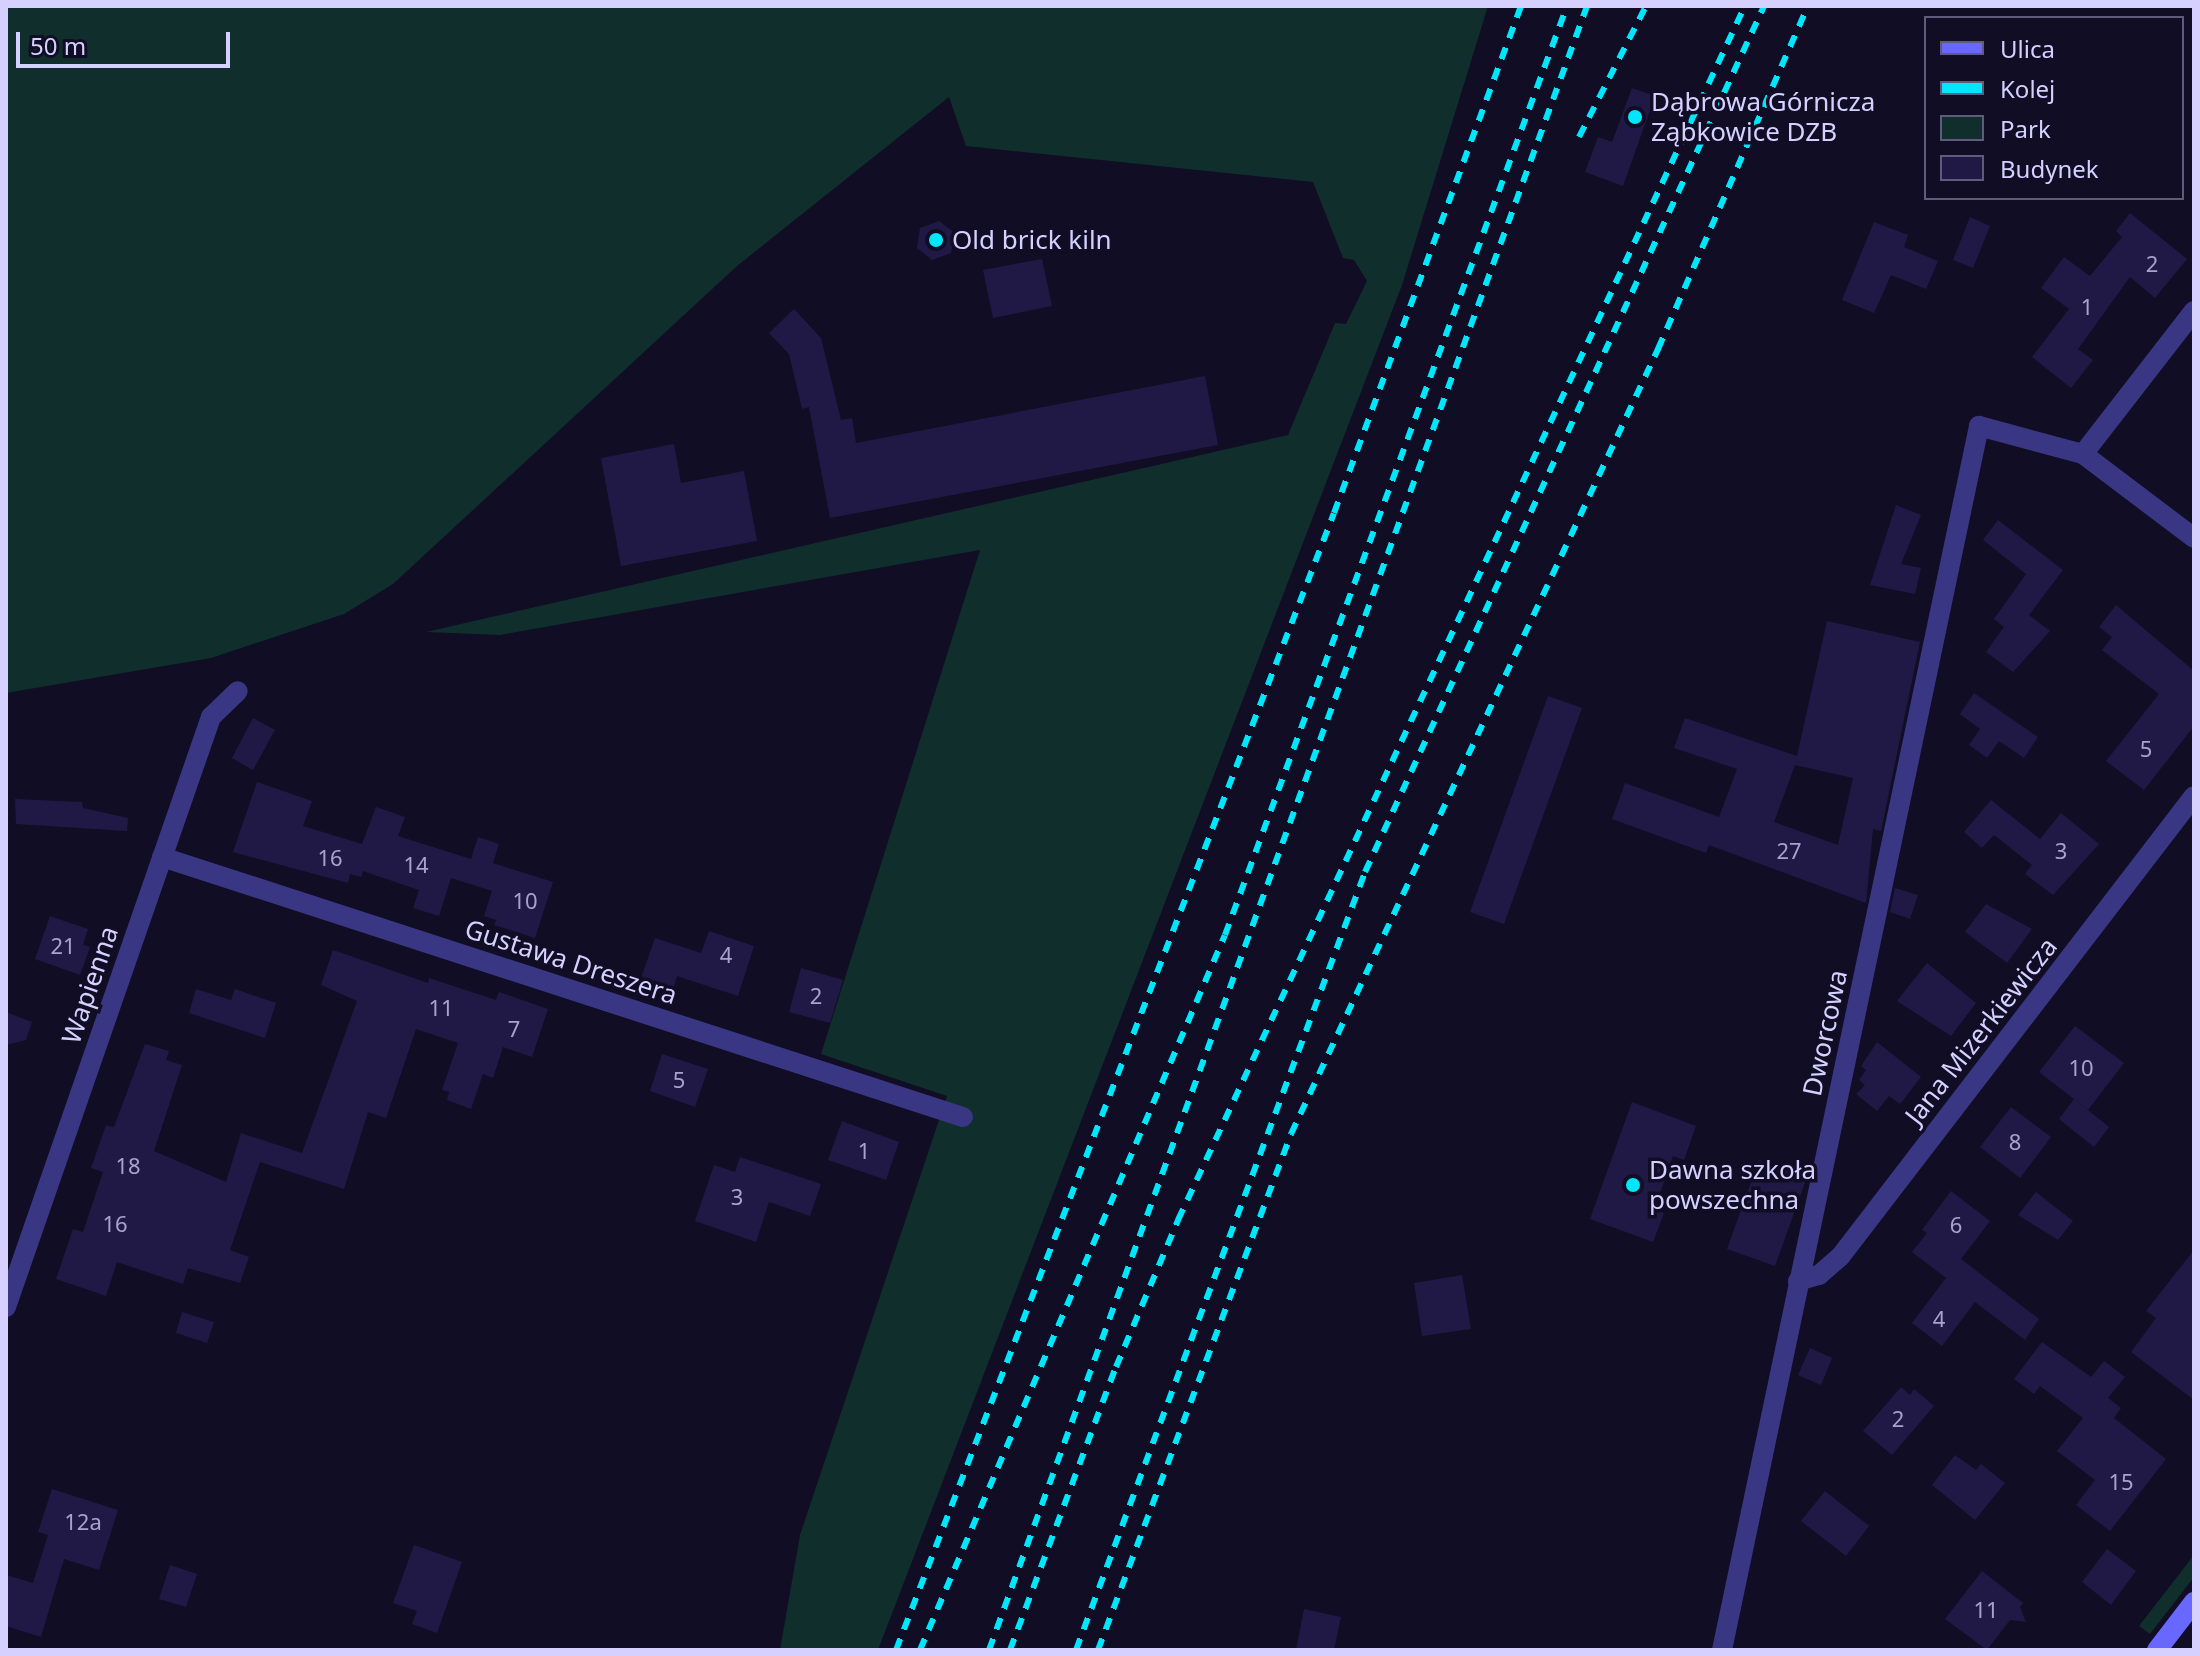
<!DOCTYPE html>
<meta charset="utf-8">
<style>
body{margin:0}
#map{position:relative;width:2200px;height:1656px;overflow:hidden;background:#110d24;font-family:"Noto Sans",sans-serif}
div>[style]{position:absolute}
[style*='--x']{left:calc(var(--x)*1px);top:calc(var(--y)*1px);width:calc(var(--w)*1px);rotate:calc(var(--a)*1deg)}
.green>*{inset:0;background:#102e2c}
.building>*{inset:0;background:#211945}
.minor>*{height:20px;margin:-10px;padding:0 10px;transform-origin:10px;border-radius:10px;background:#393784}
.secondary>*{height:20px;margin:-10px;padding:0 10px;transform-origin:10px;border-radius:10px;background:#6867ff}
.rail>*{height:6px;margin-top:-3px;transform-origin:0;background:repeating-linear-gradient(90deg,#00e6fb 0 12px,transparent 0 22px)}
.dots>*{width:22px;height:22px;translate:-50% -50%;box-sizing:border-box;border:4px solid #110d24;border-radius:50%}
span{translate:-50% -50%;white-space:nowrap;text-align:center;line-height:1.15;-webkit-text-stroke:7px #110d24;paint-order:stroke}
.number-label{font-size:22px;color:#a8a2d0}
.number-label span{-webkit-text-stroke-width:0}
.poi-label{font-size:26px;color:#d5d0ff}
.left{translate:0 -50%;text-align:left}
.street-label{font-size:26px;color:#d5d0ff}
.frame{position:absolute;inset:0;border:8px solid #d5d0ff;pointer-events:none}
.legend{position:absolute;left:1924px;top:16px;width:260px;height:184px;box-sizing:border-box;background:#110d24;border:2px solid #5f5b7c;margin:0;padding:10px 14px;list-style:none;font-size:24px;color:#d5d0ff}
.legend li{display:flex;align-items:center;gap:16px;height:40px}
.legend b{width:40px;border:2px solid #5f5b7c}
.scale{position:absolute;left:16px;top:32px;width:214px;height:36px;box-sizing:border-box;border:4px solid #d5d0ff;border-top:0;padding-left:10px;font-size:24px;line-height:28px;white-space:nowrap;color:#d5d0ff;-webkit-text-stroke:6px #110d24;paint-order:stroke}
</style>
<div id="map">
<div class="green">
<i style="clip-path:polygon(6px 6px,1488px 6px,1402px 285px,878px 1650px,780px 1650px,800px 1535px,947px 1096px,821px 1054px,980px 550px,500px 635px,426px 632px,1288px 435px,1335px 323px,1346px 324px,1367px 281px,1354px 260px,1343px 258px,1313px 182px,966px 146px,949px 97px,737px 266px,393px 584px,344px 614px,211px 658px,6px 693px)"></i>
<i style="clip-path:polygon(2194px 1555px,2194px 1577px,2150px 1634px,2139px 1626px)"></i>
</div>
<div class="building">
<i style="clip-path:polygon(1632px 88px,1655px 96px,1623px 186px,1585px 172px,1598px 137px,1612px 142px)"></i>
<i style="clip-path:polygon(2130px 213px,2187px 259px,2155px 298px,2130px 277px,2078px 349px,2093px 360px,2071px 388px,2032px 357px,2069px 309px,2041px 288px,2064px 257px,2090px 276px,2122px 237px,2116px 231px)"></i>
<i style="clip-path:polygon(1970px 217px,1990px 226px,1973px 268px,1953px 260px)"></i>
<i style="clip-path:polygon(939px 221px,955px 233px,951px 253px,932px 260px,917px 248px,920px 228px)"></i>
<i style="clip-path:polygon(1874px 222px,1908px 235px,1904px 247px,1938px 261px,1926px 289px,1891px 275px,1874px 313px,1842px 300px)"></i>
<i style="clip-path:polygon(1042px 259px,1052px 306px,993px 318px,983px 270px)"></i>
<i style="clip-path:polygon(794px 309px,821px 338px,841px 420px,852px 418px,856px 443px,1205px 376px,1218px 445px,830px 518px,809px 407px,802px 409px,789px 354px,769px 333px)"></i>
<i style="clip-path:polygon(674px 444px,681px 483px,744px 471px,757px 541px,621px 566px,601px 458px)"></i>
<i style="clip-path:polygon(1896px 505px,1921px 515px,1901px 564px,1921px 568px,1915px 594px,1870px 585px)"></i>
<i style="clip-path:polygon(1998px 520px,2063px 570px,2029px 615px,2050px 631px,2013px 672px,1986px 652px,2004px 627px,1994px 619px,2026px 574px,1983px 540px)"></i>
<i style="clip-path:polygon(2116px 605px,2194px 671px,2194px 726px,2144px 790px,2106px 761px,2159px 694px,2102px 650px,2112px 637px,2099px 627px)"></i>
<i style="clip-path:polygon(evenodd,1827px 621px,1920px 642px,1881px 831px,1873px 829px,1866px 903px,1709px 845px,1706px 853px,1612px 819px,1625px 783px,1719px 817px,1737px 769px,1674px 748px,1685px 718px,1797px 756px,1827px 621px,1795px 765px,1853px 778px,1838px 845px,1774px 822px,1795px 765px)"></i>
<i style="clip-path:polygon(1974px 693px,2038px 737px,2024px 758px,1999px 741px,1987px 758px,1969px 745px,1980px 729px,1960px 714px)"></i>
<i style="clip-path:polygon(1548px 696px,1582px 708px,1504px 924px,1470px 912px)"></i>
<i style="clip-path:polygon(253px 718px,275px 730px,253px 770px,232px 758px)"></i>
<i style="clip-path:polygon(257px 782px,312px 801px,303px 826px,362px 844px,376px 807px,405px 817px,398px 836px,471px 859px,478px 837px,499px 844px,493px 863px,553px 882px,535px 938px,494px 925px,496px 920px,484px 916px,492px 891px,451px 878px,439px 916px,413px 908px,419px 890px,363px 871px,361px 877px,350px 874px,348px 883px,233px 852px)"></i>
<i style="clip-path:polygon(15px 799px,82px 802px,83px 808px,128px 818px,127px 831px,16px 824px)"></i>
<i style="clip-path:polygon(1991px 800px,2040px 839px,2061px 813px,2099px 844px,2053px 895px,2025px 874px,2032px 865px,1994px 835px,1982px 848px,1964px 832px)"></i>
<i style="clip-path:polygon(1895px 888px,1918px 895px,1910px 919px,1890px 912px)"></i>
<i style="clip-path:polygon(1986px 904px,2032px 929px,2007px 963px,1965px 932px)"></i>
<i style="clip-path:polygon(50px 916px,88px 929px,83px 945px,90px 947px,80px 975px,35px 959px)"></i>
<i style="clip-path:polygon(709px 931px,754px 946px,738px 996px,677px 976px,673px 990px,640px 981px,655px 938px,701px 953px)"></i>
<i style="clip-path:polygon(333px 950px,428px 983px,429px 978px,496px 1000px,499px 992px,548px 1009px,532px 1057px,503px 1047px,493px 1078px,483px 1074px,471px 1109px,447px 1100px,449px 1092px,442px 1090px,458px 1043px,416px 1029px,386px 1118px,368px 1112px,344px 1189px,260px 1162px,230px 1250px,249px 1257px,240px 1283px,188px 1268px,183px 1284px,117px 1262px,106px 1296px,56px 1279px,73px 1229px,83px 1232px,103px 1172px,91px 1168px,106px 1125px,114px 1127px,145px 1044px,169px 1051px,166px 1060px,182px 1065px,154px 1151px,226px 1182px,241px 1133px,302px 1153px,357px 1001px,321px 985px)"></i>
<i style="clip-path:polygon(1927px 963px,1976px 1003px,1951px 1036px,1897px 1001px)"></i>
<i style="clip-path:polygon(801px 968px,843px 980px,830px 1023px,789px 1012px)"></i>
<i style="clip-path:polygon(196px 989px,231px 1000px,235px 989px,276px 1003px,265px 1038px,189px 1013px)"></i>
<i style="clip-path:polygon(6px 1012px,32px 1022px,26px 1040px,6px 1045px)"></i>
<i style="clip-path:polygon(2075px 1026px,2124px 1063px,2088px 1110px,2039px 1072px)"></i>
<i style="clip-path:polygon(1877px 1042px,1921px 1077px,1900px 1104px,1889px 1096px,1877px 1111px,1856px 1094px,1865px 1085px,1859px 1080px,1866px 1070px,1861px 1066px)"></i>
<i style="clip-path:polygon(662px 1054px,708px 1069px,695px 1107px,650px 1091px)"></i>
<i style="clip-path:polygon(2074px 1099px,2109px 1127px,2094px 1147px,2059px 1119px)"></i>
<i style="clip-path:polygon(1632px 1102px,1696px 1126px,1684px 1160px,1673px 1156px,1654px 1210px,1664px 1213px,1653px 1242px,1590px 1219px)"></i>
<i style="clip-path:polygon(2011px 1107px,2051px 1137px,2020px 1178px,1980px 1147px)"></i>
<i style="clip-path:polygon(842px 1121px,899px 1142px,886px 1180px,828px 1160px)"></i>
<i style="clip-path:polygon(740px 1157px,821px 1184px,810px 1216px,769px 1202px,756px 1242px,695px 1221px,714px 1165px,735px 1172px)"></i>
<i style="clip-path:polygon(1759px 1160px,1807px 1177px,1775px 1266px,1727px 1249px)"></i>
<i style="clip-path:polygon(1951px 1191px,1990px 1221px,1961px 1259px,2039px 1319px,2025px 1340px,1975px 1302px,1942px 1346px,1912px 1323px,1946px 1278px,1912px 1252px,1927px 1233px,1922px 1230px)"></i>
<i style="clip-path:polygon(2036px 1192px,2073px 1221px,2058px 1240px,2018px 1215px)"></i>
<i style="clip-path:polygon(2194px 1250px,2194px 1400px,2131px 1352px,2156px 1318px,2146px 1311px)"></i>
<i style="clip-path:polygon(1462px 1275px,1471px 1329px,1422px 1336px,1414px 1283px)"></i>
<i style="clip-path:polygon(182px 1312px,214px 1322px,207px 1343px,176px 1333px)"></i>
<i style="clip-path:polygon(2042px 1342px,2091px 1377px,2104px 1361px,2125px 1377px,2108px 1398px,2121px 1408px,2114px 1418px,2166px 1459px,2110px 1531px,2076px 1505px,2095px 1480px,2057px 1451px,2083px 1418px,2040px 1386px,2034px 1394px,2014px 1379px)"></i>
<i style="clip-path:polygon(1810px 1348px,1832px 1358px,1821px 1385px,1798px 1375px)"></i>
<i style="clip-path:polygon(1901px 1387px,1910px 1395px,1914px 1389px,1934px 1406px,1892px 1455px,1863px 1431px)"></i>
<i style="clip-path:polygon(1955px 1455px,1976px 1470px,1981px 1464px,2005px 1483px,1975px 1520px,1932px 1485px)"></i>
<i style="clip-path:polygon(52px 1489px,118px 1510px,99px 1570px,64px 1559px,41px 1637px,6px 1626px,6px 1575px,33px 1583px,48px 1535px,38px 1532px)"></i>
<i style="clip-path:polygon(1825px 1491px,1869px 1526px,1846px 1556px,1801px 1521px)"></i>
<i style="clip-path:polygon(414px 1545px,462px 1562px,437px 1633px,412px 1624px,417px 1611px,393px 1603px)"></i>
<i style="clip-path:polygon(2107px 1549px,2136px 1571px,2111px 1605px,2082px 1582px)"></i>
<i style="clip-path:polygon(170px 1565px,197px 1574px,186px 1607px,159px 1599px)"></i>
<i style="clip-path:polygon(1982px 1571px,2023px 1603px,2020px 1607px,2026px 1622px,2010px 1620px,1987px 1650px,1945px 1619px)"></i>
<i style="clip-path:polygon(1304px 1609px,1341px 1617px,1334px 1650px,1296px 1650px)"></i>
</div>
<div class="minor">
<i style="--x:2083;--y:454;--w:181;--a:-52.2"></i>
<i style="--x:162;--y:857;--w:842;--a:17.98"></i>
<i style="--x:1798;--y:1281;--w:22;--a:-16"></i>
<i style="--x:1819;--y:1275;--w:28;--a:-41"></i>
<i style="--x:1840;--y:1257;--w:581;--a:-52.48"></i>
<i style="--x:6;--y:1307;--w:625;--a:-70.84"></i>
<i style="--x:211;--y:717;--w:37;--a:-44"></i>
<i style="--x:1722;--y:1650;--w:1251;--a:-78.14"></i>
<i style="--x:1979;--y:426;--w:108;--a:15.1"></i>
<i style="--x:2083;--y:454;--w:139;--a:37.1"></i>
</div>
<div class="secondary">
<i style="--x:2157;--y:1650;--w:61;--a:-52.4"></i>
</div>
<div class="rail">
<i style="--x:1579;--y:137;--w:147;--a:-62.9"></i>
<i style="--x:896;--y:1650;--w:1218;--a:-68.93"></i>
<i style="--x:1334;--y:513;--w:540;--a:-69.75"></i>
<i style="--x:920;--y:1650;--w:777;--a:-66.9"></i>
<i style="--x:1225;--y:935;--w:990;--a:-69.79"></i>
<i style="--x:989;--y:1650;--w:1749;--a:-70.01"></i>
<i style="--x:1010;--y:1650;--w:302;--a:-69.5"></i>
<i style="--x:1116;--y:1367;--w:160;--a:-67.1"></i>
<i style="--x:1178;--y:1220;--w:1340;--a:-64.97"></i>
<i style="--x:1076;--y:1650;--w:830;--a:-69.62"></i>
<i style="--x:1365;--y:872;--w:953;--a:-65.26"></i>
<i style="--x:1098;--y:1650;--w:551;--a:-69.49"></i>
<i style="--x:1291;--y:1134;--w:867;--a:-64.94"></i>
<i style="--x:1658;--y:349;--w:374;--a:-66.4"></i>
</div>
<div class="dots">
<i style="left:1635px;top:117px;background:#00e6fb"></i>
<i style="left:936px;top:240px;background:#00e6fb"></i>
<i style="left:1633px;top:1185px;background:#00e6fb"></i>
</div>
<div class="number-label">
<span style="left:2152px;top:264px">2</span>
<span style="left:2087px;top:307px">1</span>
<span style="left:2146px;top:749px">5</span>
<span style="left:1789px;top:851px">27</span>
<span style="left:2061px;top:851px">3</span>
<span style="left:330px;top:858px">16</span>
<span style="left:416px;top:865px">14</span>
<span style="left:525px;top:901px">10</span>
<span style="left:63px;top:946px">21</span>
<span style="left:726px;top:955px">4</span>
<span style="left:816px;top:996px">2</span>
<span style="left:441px;top:1008px">11</span>
<span style="left:514px;top:1029px">7</span>
<span style="left:2081px;top:1068px">10</span>
<span style="left:679px;top:1080px">5</span>
<span style="left:2015px;top:1142px">8</span>
<span style="left:864px;top:1151px">1</span>
<span style="left:128px;top:1166px">18</span>
<span style="left:737px;top:1197px">3</span>
<span style="left:115px;top:1224px">16</span>
<span style="left:1956px;top:1225px">6</span>
<span style="left:1939px;top:1319px">4</span>
<span style="left:1898px;top:1419px">2</span>
<span style="left:2121px;top:1482px">15</span>
<span style="left:83px;top:1522px">12a</span>
<span style="left:1986px;top:1610px">11</span>
</div>
<div class="poi-label">
<span class="left" style="left:1651px;top:117px">Dąbrowa Górnicza<br>Ząbkowice DZB</span>
<span class="left" style="left:952px;top:240px">Old brick kiln</span>
<span class="left" style="left:1649px;top:1185px">Dawna szkoła<br>powszechna</span>
</div>
<div class="street-label">
<span style="left:571px;top:962px;rotate:18deg">Gustawa Dreszera</span>
<span style="left:90px;top:985px;rotate:-71deg">Wapienna</span>
<span style="left:1981px;top:1031px;rotate:-52deg">Jana Mizerkiewicza</span>
<span style="left:1825px;top:1033px;rotate:-78deg">Dworcowa</span>
</div>
<div class="frame"></div>
<ul class="legend">
<li><b style="height:10px;background:#6867ff"></b>Ulica</li>
<li><b style="height:10px;background:#00e6fb"></b>Kolej</li>
<li><b style="height:22px;background:#102e2c"></b>Park</li>
<li><b style="height:22px;background:#211945"></b>Budynek</li>
</ul>
<div class="scale">50 m</div>
</div>
